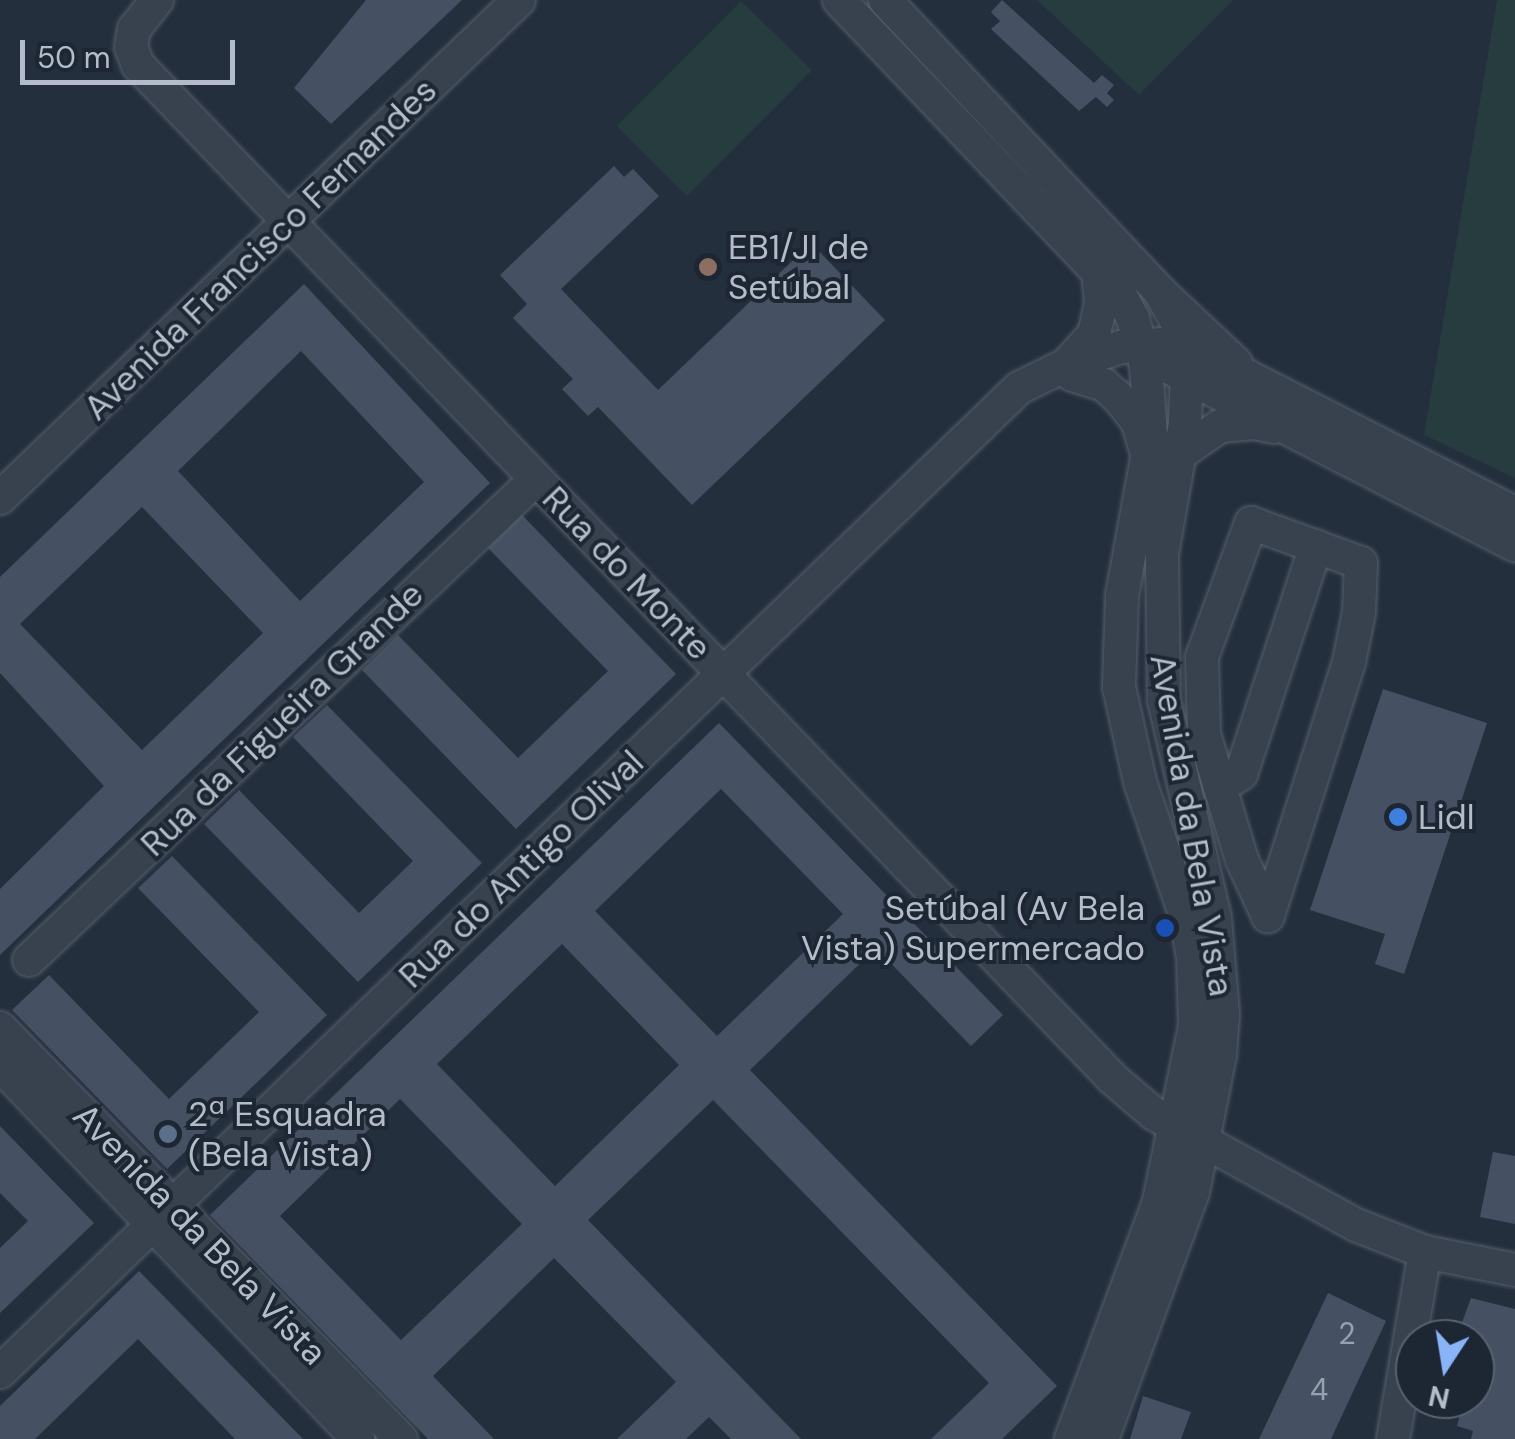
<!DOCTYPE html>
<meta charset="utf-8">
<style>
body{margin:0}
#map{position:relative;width:1515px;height:1439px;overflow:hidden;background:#242f3e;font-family:"DM Sans",sans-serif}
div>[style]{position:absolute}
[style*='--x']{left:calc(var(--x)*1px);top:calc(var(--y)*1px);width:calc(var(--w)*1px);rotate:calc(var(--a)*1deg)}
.green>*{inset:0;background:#263c3f}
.building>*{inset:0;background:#455162}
.roads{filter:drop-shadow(0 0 2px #565f6c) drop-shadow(0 0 2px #565f6c)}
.minor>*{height:32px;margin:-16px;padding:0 16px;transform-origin:16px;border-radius:16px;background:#38414e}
.dots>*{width:28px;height:28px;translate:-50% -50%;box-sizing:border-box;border:5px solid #1d2633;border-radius:50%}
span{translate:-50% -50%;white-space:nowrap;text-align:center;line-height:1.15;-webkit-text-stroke:8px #1d2633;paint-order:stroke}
.number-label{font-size:30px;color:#98a1af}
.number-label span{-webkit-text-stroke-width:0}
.poi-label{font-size:35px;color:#b4bcc9}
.left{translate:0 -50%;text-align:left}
.right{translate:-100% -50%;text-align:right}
.street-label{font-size:35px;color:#b4bcc9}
.north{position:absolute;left:1395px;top:1319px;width:100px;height:100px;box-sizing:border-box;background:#1d2633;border:2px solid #59626f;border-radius:50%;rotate:192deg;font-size:28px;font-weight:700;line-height:40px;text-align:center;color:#b4bcc9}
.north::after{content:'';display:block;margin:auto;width:35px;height:45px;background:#8ab4f8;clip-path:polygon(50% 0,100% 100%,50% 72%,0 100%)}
.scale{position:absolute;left:20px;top:40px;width:215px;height:45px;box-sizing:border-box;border:5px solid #b4bcc9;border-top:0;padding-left:12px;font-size:30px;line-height:35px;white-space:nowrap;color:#b4bcc9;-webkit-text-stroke:8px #1d2633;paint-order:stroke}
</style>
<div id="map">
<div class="green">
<i style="clip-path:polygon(1037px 0,1233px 0,1139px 95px)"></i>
<i style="clip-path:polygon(1497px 0,1515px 0,1515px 478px,1424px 435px)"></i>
<i style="clip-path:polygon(741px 1px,812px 70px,687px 196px,617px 126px)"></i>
</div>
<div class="building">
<i style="clip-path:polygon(366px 0,462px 0,331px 124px,294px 88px)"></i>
<i style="clip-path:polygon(1002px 0,1094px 83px,1102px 75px,1114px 85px,1107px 93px,1114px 100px,1107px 107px,1096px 97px,1079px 111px,991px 29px,1000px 21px,991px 12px)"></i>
<i style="clip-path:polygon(614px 166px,624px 177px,633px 169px,659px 196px,561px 289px,658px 390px,811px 243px,885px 320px,692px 505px,598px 407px,588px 416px,562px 389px,573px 379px,513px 318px,527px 304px,500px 275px)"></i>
<i style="clip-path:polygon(evenodd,304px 284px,490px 483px,0 955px,0 889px,104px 786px,0 673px,0 577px,304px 284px,301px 351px,424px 482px,300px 601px,178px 471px,301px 351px,304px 284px,142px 507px,263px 633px,142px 750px,20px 624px,142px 507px)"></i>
<i style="clip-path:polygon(522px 515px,676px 674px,516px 829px,362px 670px,398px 635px,518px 758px,608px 671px,488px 548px)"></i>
<i style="clip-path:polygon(1383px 689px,1487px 723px,1404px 974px,1375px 964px,1385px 934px,1310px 910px)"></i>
<i style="clip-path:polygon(327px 705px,482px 863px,358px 982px,204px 824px,239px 790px,359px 913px,413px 861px,293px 737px)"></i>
<i style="clip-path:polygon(evenodd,719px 723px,1003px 1015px,971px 1046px,876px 948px,750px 1070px,1057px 1386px,1002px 1439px,931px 1439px,989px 1383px,713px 1100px,588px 1220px,801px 1439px,731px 1439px,709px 1417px,686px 1439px,617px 1439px,676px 1382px,554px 1258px,433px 1376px,494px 1439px,428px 1439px,210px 1215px,719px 723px,721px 789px,843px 914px,717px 1036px,595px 911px,721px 789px,719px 723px,562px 944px,679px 1065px,555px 1186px,437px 1064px,562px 944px,719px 723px,400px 1099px,522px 1224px,401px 1340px,280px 1216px,400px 1099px)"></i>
<i style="clip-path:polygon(172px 856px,327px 1015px,167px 1169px,12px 1010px,49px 975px,169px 1099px,201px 1068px,259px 1012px,138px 888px)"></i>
<i style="clip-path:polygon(0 1126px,94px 1223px,0 1313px,0 1248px,28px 1221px,0 1193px)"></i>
<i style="clip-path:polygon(1493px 1152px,1515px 1156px,1515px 1224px,1480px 1217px)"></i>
<i style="clip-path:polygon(139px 1271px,303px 1439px,235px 1439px,138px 1339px,35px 1439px,0 1439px,0 1406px)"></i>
<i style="clip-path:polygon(1328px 1293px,1386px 1321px,1331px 1439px,1259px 1439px)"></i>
<i style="clip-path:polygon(1471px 1298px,1515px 1309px,1515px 1439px,1471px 1439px,1473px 1431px,1457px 1426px,1464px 1399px,1475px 1399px,1475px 1339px,1456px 1339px)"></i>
<i style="clip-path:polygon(1143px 1396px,1191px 1412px,1181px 1439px,1130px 1439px)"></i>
</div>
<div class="roads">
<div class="minor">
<i style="--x:157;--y:0;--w:37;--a:128"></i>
<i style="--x:134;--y:29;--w:18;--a:99"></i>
<i style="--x:131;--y:47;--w:19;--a:69"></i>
<i style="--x:138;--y:65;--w:1405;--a:46.12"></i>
<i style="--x:1112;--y:1078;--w:55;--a:40.6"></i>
<i style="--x:1154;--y:1114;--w:230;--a:28.8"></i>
<i style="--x:1356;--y:1225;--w:74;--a:21.4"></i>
<i style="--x:1425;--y:1252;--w:92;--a:11.3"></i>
<i style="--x:839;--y:0;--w:409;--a:46.4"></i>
<i style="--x:1121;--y:296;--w:26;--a:62"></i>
<i style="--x:1133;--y:319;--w:48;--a:74.2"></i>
<i style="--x:1146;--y:365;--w:71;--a:86"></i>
<i style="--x:1151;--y:436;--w:163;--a:100.3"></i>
<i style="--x:1122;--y:596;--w:91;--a:91.9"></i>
<i style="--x:1119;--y:687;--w:97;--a:77.5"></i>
<i style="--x:1140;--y:782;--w:143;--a:71.2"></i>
<i style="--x:1186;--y:917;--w:39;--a:80"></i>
<i style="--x:1193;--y:955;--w:71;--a:88.4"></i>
<i style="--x:1195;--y:1026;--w:180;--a:101.6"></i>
<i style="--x:1159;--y:1202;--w:253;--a:110.4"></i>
<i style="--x:885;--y:0;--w:401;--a:46.7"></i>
<i style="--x:1160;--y:292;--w:104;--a:43.1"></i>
<i style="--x:1068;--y:363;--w:39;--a:-48"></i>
<i style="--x:1094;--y:334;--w:31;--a:-77"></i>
<i style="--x:1101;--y:304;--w:34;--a:-95"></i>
<i style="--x:1172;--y:369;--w:386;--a:27.2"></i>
<i style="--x:1072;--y:375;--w:34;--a:17"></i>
<i style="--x:1104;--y:385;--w:18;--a:41"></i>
<i style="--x:1118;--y:397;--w:33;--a:52"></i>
<i style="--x:1138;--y:423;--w:26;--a:74"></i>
<i style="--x:1180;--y:454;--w:49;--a:-35"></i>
<i style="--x:1220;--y:426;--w:34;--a:-5"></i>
<i style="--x:1254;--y:423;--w:21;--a:11"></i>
<i style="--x:0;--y:498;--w:719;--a:-43.82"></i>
<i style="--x:1251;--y:523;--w:117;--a:20"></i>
<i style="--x:1361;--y:563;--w:49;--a:92.3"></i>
<i style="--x:1359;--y:612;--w:51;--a:101.3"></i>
<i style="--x:1349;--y:662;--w:267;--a:107.7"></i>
<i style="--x:1268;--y:916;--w:62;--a:-114.9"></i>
<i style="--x:1242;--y:860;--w:132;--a:-106.8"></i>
<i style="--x:1204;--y:734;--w:77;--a:-91.5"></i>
<i style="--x:1202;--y:657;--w:143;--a:-69.9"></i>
<i style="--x:1220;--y:787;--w:25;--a:-32"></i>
<i style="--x:1241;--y:774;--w:240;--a:-71.8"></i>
<i style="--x:29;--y:960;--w:699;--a:-43.49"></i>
<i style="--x:0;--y:1028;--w:574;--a:45.71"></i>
<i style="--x:0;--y:1065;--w:518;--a:46.25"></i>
<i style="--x:0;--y:1372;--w:1417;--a:-44"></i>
<i style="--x:1019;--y:388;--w:52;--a:-26.1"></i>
<i style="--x:1066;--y:365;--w:58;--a:-18.1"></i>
<i style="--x:1121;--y:347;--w:42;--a:-4.1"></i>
<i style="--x:1163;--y:344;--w:22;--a:13"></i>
<i style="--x:1184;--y:349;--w:71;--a:23.3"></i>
<i style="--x:1249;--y:377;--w:299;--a:27.1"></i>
<i style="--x:1102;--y:1439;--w:263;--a:-69.8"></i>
<i style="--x:1193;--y:1192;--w:140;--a:-78.9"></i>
<i style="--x:1220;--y:1055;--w:41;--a:-85.8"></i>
<i style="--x:1223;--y:1014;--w:96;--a:-94.8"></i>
<i style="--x:1215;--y:918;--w:224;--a:-103.2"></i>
<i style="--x:1164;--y:700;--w:146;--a:-90.8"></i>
<i style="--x:1162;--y:554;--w:133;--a:-80"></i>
<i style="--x:1185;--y:423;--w:50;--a:-87.7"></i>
<i style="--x:1187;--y:373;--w:48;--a:-99.7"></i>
<i style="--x:1179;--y:326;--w:39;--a:-119"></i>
<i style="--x:1393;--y:1439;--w:190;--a:-80.3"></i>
</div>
</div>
<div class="dots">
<i style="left:708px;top:267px;background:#8d6e63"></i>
<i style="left:1398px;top:817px;background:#3f7fe0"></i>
<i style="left:1165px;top:928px;background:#1a4fb4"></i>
<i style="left:168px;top:1134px;background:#5c6f8a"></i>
</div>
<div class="number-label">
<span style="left:1347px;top:1334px">2</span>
<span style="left:1319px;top:1390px">4</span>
</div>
<div class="poi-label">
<span class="left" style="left:728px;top:267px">EB1/JI de<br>Setúbal</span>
<span class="left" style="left:1418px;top:817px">Lidl</span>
<span class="right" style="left:1145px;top:928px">Setúbal (Av Bela<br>Vista) Supermercado</span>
<span class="left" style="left:188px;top:1134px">2ª Esquadra<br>(Bela Vista)</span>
</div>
<div class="street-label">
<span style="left:260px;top:249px;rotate:-44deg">Avenida Francisco Fernandes</span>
<span style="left:627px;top:573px;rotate:46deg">Rua do Monte</span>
<span style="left:282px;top:719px;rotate:-44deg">Rua da Figueira Grande</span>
<span style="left:1192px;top:825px;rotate:80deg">Avenida da Bela Vista</span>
<span style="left:521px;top:869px;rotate:-44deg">Rua do Antigo Olival</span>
<span style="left:200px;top:1234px;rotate:46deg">Avenida da Bela Vista</span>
</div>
<div class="north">N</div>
<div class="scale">50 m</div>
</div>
